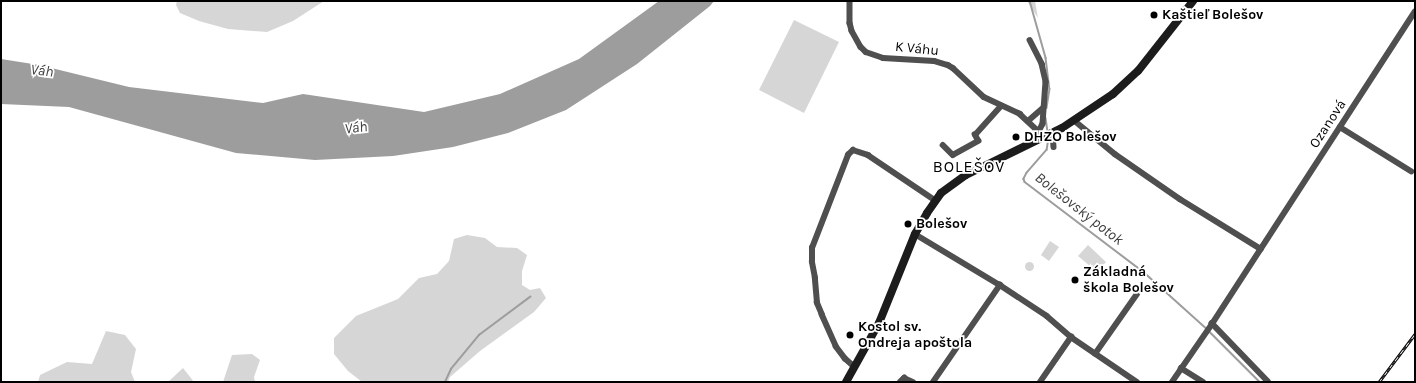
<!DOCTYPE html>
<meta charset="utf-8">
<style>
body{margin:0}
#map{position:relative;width:1416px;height:383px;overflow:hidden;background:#fff;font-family:Karla,sans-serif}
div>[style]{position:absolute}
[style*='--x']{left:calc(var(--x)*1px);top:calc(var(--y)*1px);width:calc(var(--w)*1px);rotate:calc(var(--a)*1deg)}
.green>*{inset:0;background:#d6d6d6}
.round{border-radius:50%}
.water>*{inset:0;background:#9d9d9d}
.stream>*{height:1.5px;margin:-0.75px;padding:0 0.75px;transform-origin:0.75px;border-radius:0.75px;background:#9d9d9d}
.minor>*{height:5.5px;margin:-2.75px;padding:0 2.75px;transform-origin:2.75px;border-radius:2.75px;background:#4f4f4f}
.secondary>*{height:8px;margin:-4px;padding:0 4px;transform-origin:4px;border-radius:4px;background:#1c1c1c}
.rail>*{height:3px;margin-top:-1.5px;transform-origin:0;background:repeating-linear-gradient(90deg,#fff 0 4.5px,#000 0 9px);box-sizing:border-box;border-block:1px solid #000}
.dots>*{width:11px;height:11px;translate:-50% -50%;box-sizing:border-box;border:2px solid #fff;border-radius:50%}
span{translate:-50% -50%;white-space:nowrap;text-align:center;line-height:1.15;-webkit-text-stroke:3.5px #fff;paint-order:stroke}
.poi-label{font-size:14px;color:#000;font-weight:700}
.left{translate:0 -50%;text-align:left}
.street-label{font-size:14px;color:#000}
.water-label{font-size:15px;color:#3e3e3e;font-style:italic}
.quarter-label{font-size:16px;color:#000;letter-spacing:1px}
.frame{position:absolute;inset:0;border:2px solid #000;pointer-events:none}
</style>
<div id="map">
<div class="green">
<i style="clip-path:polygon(177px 1px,324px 1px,293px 21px,267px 32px,228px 29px,199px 21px,180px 13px,176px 5px)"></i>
<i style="clip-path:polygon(1027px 1px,1035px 1px,1038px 18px)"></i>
<i style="clip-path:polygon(794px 20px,839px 42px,804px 113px,759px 90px)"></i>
<i style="clip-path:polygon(467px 235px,485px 238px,497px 247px,517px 248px,527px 255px,522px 271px,522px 285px,530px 290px,540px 288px,546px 298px,534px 312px,480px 351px,450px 377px,448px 382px,362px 382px,348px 371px,334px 354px,334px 338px,356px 316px,398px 299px,419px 278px,437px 274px,449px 261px,454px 239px)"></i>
<i style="clip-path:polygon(1050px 241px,1059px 247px,1049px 261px,1041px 255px)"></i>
<i style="clip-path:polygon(1088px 245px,1106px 262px,1097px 272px,1078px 256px)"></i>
<i class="round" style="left:1024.5px;top:261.5px;width:9px;height:9px"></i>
<i style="clip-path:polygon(106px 331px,125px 335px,136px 349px,131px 372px,135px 382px,38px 382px,40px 375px,67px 362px,92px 364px)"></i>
<i style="clip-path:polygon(252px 354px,260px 360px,254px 377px,255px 382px,223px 382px,232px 355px)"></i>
<i style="clip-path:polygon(183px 368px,194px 382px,167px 382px,168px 382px)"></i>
</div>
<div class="water">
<i style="clip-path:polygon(659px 1px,714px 1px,710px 6px,637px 64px,566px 110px,508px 133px,453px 147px,393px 156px,315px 160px,236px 153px,69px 107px,1px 104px,1px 59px,39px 65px,129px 87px,263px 103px,303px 94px,424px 112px,500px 94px,579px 59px)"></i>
</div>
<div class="stream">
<i style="--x:1030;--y:1;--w:59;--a:74.3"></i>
<i style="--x:1046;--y:58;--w:31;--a:83"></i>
<i style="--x:1050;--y:89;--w:19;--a:99"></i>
<i style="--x:1046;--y:118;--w:14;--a:82"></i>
<i style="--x:1049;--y:138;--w:12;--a:99"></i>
<i style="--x:1047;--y:150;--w:30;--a:131"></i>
<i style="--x:1027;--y:173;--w:7;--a:117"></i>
<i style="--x:1024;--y:179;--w:3;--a:72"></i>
<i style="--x:1025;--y:182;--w:152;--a:37.2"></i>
<i style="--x:1146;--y:274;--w:81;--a:42"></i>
<i style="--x:1209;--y:331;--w:72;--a:45"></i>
<i style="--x:445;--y:382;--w:14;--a:-65"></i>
<i style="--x:451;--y:369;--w:44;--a:-50.5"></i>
<i style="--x:479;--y:335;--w:64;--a:-36.7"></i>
</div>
<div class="minor">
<i style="--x:850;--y:1;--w:22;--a:90"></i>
<i style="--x:850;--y:23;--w:8;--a:76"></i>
<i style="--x:852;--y:31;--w:18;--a:61"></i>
<i style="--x:861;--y:47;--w:7;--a:45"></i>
<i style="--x:866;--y:52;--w:18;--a:19"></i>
<i style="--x:883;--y:58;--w:51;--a:3.4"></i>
<i style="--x:934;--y:61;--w:15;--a:16"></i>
<i style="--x:948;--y:65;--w:6;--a:31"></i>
<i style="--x:953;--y:68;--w:42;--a:43.1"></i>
<i style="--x:984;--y:97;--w:40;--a:25"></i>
<i style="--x:1020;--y:114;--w:26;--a:43"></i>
<i style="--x:1039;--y:132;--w:7;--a:63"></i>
<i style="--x:1030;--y:40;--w:27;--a:63"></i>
<i style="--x:1042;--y:64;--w:18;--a:77"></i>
<i style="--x:1046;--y:82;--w:42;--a:94.1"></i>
<i style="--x:1043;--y:124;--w:9;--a:117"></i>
<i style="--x:1028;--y:121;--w:20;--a:-41"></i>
<i style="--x:1075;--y:121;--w:52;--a:39.5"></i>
<i style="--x:1115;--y:154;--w:79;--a:34.7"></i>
<i style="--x:1180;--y:199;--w:95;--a:31.7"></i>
<i style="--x:1340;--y:127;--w:84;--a:31.8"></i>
<i style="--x:1053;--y:133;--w:14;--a:86"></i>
<i style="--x:943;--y:145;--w:14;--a:45"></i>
<i style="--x:953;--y:155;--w:29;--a:-29"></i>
<i style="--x:978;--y:141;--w:7;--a:-117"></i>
<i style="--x:975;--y:135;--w:39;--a:-48"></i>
<i style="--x:915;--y:234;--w:99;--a:31"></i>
<i style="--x:1000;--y:285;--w:56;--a:33.4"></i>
<i style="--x:1047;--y:316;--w:32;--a:41"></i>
<i style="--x:1071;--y:337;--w:80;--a:34.3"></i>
<i style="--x:1095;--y:354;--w:73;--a:-55"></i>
<i style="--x:854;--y:367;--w:12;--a:-138"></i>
<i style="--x:845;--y:359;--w:15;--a:-127"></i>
<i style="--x:836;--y:347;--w:35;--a:-114"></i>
<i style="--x:822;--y:315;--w:13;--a:-113"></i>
<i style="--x:817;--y:303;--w:25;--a:-95"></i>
<i style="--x:815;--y:278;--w:16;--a:-101"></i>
<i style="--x:812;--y:262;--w:14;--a:-90"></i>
<i style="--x:812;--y:248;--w:100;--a:-68.8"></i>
<i style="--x:848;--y:155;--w:7;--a:-45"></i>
<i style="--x:853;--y:150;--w:16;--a:18"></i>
<i style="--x:868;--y:155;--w:81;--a:33.9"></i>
<i style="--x:1181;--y:368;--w:26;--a:32"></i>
<i style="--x:900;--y:382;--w:6;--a:-45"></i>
<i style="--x:904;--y:378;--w:10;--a:24"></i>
<i style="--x:933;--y:382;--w:118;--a:-55.4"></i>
<i style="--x:1040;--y:382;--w:55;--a:-55.4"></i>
<i style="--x:1172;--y:382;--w:70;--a:-55.4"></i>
<i style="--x:1268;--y:382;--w:81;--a:-134"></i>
<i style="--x:1212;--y:324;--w:372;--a:-57"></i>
</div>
<div class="secondary">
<i style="--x:846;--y:382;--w:68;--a:-60.8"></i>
<i style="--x:879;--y:323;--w:96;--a:-68"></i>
<i style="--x:915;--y:234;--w:24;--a:-60"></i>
<i style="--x:927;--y:213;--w:24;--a:-55"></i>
<i style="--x:941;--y:193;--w:31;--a:-36"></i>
<i style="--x:966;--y:175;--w:107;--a:-26.1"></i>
<i style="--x:1062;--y:128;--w:61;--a:-33.7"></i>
<i style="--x:1113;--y:94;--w:34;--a:-43"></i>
<i style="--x:1138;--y:71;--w:89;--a:-51.8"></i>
</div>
<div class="rail">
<i style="--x:1379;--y:382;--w:60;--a:-53.1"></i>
</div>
<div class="dots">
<i style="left:1154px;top:15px;background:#000"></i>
<i style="left:1016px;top:137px;background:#000"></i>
<i style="left:908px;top:224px;background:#000"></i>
<i style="left:1075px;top:280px;background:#000"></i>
<i style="left:850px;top:335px;background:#000"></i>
</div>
<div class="poi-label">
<span class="left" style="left:1162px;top:15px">Kaštieľ Bolešov</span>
<span class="left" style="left:1024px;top:137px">DHZO Bolešov</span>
<span class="left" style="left:916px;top:224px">Bolešov</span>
<span class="left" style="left:1083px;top:280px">Základná<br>škola Bolešov</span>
<span class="left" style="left:858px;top:335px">Kostol sv.<br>Ondreja apoštola</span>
</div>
<div class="street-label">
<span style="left:917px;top:49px;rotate:6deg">K Váhu</span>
<span style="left:1328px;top:124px;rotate:-57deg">Ozanová</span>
</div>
<div class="water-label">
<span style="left:42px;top:71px;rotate:7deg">Váh</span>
<span style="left:356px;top:128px;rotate:-7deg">Váh</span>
<span style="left:1079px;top:209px;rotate:38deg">Bolešovský potok</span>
</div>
<div class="quarter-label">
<span style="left:969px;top:167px">BOLEŠOV</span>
</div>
<div class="frame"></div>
</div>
